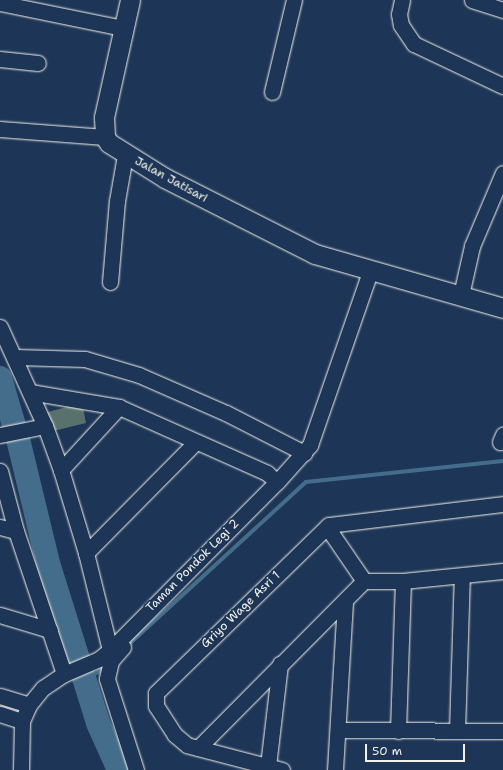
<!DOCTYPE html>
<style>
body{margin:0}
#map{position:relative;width:503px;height:770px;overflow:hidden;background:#1d3557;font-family:"Shantell Sans",sans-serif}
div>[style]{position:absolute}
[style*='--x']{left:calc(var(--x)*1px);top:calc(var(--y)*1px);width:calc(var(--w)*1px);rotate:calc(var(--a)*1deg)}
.green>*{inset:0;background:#58716d}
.stream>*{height:4px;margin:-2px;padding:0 2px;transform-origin:2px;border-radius:2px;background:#446d8b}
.river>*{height:24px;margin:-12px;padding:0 12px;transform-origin:12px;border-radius:12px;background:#446d8b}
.roads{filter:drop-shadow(0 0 1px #f4f1e8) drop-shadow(0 0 1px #f4f1e8)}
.minor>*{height:15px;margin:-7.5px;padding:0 7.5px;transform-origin:7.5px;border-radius:7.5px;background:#1d3557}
.tertiary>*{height:19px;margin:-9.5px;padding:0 9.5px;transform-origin:9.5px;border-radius:9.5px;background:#1d3557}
span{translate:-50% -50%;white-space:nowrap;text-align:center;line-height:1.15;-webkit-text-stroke:3.5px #1d3557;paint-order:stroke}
.street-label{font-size:12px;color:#f4f1e8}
.scale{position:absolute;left:365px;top:744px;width:100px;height:18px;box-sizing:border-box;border:2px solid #f4f1e8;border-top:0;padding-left:5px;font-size:12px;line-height:14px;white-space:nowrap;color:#f4f1e8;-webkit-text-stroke:3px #1d3557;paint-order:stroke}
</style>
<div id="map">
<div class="green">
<i style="clip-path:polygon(82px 403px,86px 423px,49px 432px,44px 413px)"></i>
</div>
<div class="stream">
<i style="--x:127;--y:646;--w:243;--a:-42.5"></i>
<i style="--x:306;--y:482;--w:198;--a:-6.1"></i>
<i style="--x:86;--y:679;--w:22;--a:-30"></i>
</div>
<div class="river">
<i style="--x:0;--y:378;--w:64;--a:73.6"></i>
<i style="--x:18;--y:439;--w:128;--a:76.4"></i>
<i style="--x:48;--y:563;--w:168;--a:72.6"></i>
<i style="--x:98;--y:723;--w:51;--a:65.9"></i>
</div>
<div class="roads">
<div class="minor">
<i style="--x:402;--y:0;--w:14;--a:102"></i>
<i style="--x:399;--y:14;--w:11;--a:80"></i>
<i style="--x:401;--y:25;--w:23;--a:56"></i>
<i style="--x:414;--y:44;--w:98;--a:25.3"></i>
<i style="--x:472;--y:0;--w:33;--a:18"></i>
<i style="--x:0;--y:3;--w:126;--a:11.5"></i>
<i style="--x:0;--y:59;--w:38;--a:6"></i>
<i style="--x:272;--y:92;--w:95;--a:-76.6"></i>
<i style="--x:0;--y:129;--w:105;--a:4.4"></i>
<i style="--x:110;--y:282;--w:81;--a:-85.1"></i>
<i style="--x:117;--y:201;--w:47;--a:-80.1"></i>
<i style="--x:461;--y:295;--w:50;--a:-77.3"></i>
<i style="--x:472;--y:246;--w:79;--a:-67"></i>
<i style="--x:0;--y:327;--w:109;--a:65.6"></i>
<i style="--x:45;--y:426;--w:47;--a:70"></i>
<i style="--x:61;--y:470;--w:87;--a:73.2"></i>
<i style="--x:86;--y:553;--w:100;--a:76.1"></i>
<i style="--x:15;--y:357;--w:70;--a:1.6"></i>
<i style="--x:85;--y:359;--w:56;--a:16.5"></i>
<i style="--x:139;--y:375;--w:95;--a:23.6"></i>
<i style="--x:226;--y:413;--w:88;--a:27.1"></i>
<i style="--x:30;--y:392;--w:90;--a:9.6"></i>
<i style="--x:119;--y:407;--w:162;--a:24"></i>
<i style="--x:267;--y:473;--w:13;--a:42"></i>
<i style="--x:0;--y:435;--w:46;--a:-11.3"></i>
<i style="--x:500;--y:442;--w:8;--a:-67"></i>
<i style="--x:61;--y:470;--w:86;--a:-47.4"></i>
<i style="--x:0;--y:471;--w:62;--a:75.1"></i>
<i style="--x:16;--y:531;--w:151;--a:71.4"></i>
<i style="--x:0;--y:527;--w:16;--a:14"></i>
<i style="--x:327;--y:527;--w:65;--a:55.6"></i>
<i style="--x:86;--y:553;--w:155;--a:-45.3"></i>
<i style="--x:0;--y:615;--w:52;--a:16.7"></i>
<i style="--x:123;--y:647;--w:18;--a:131"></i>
<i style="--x:111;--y:661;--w:18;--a:103"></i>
<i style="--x:107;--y:679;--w:96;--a:72.3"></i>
<i style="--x:0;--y:696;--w:30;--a:17"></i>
<i style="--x:0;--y:714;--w:23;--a:18"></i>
<i style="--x:338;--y:730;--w:165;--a:0.3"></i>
<i style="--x:398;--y:731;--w:150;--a:-88.1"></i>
<i style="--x:457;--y:731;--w:155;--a:-88.2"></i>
<i style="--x:198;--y:748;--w:235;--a:-45.2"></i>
<i style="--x:364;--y:581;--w:39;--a:0"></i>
<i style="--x:403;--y:581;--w:100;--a:-5.7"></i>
<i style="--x:268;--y:766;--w:103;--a:-83.3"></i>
<i style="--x:21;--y:770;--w:49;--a:-88.8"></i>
<i style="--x:22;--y:721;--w:17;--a:-66"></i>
<i style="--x:29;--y:705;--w:22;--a:-51"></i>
<i style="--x:43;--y:688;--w:25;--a:-34"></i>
<i style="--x:64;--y:674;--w:38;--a:-23"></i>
<i style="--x:99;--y:659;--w:14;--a:-39"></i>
<i style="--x:110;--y:650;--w:237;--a:-45.2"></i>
<i style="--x:277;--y:482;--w:50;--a:-48.3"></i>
<i style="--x:310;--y:445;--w:183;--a:-70.9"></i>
<i style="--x:282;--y:770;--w:98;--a:-165.3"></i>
<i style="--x:187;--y:745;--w:16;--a:-140"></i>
<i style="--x:175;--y:735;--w:35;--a:-123"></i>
<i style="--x:156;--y:706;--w:13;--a:-90"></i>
<i style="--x:156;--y:693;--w:241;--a:-44.2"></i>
<i style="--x:329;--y:525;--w:175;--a:-6.9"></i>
<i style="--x:335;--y:770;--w:169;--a:-86.6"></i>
</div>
<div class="tertiary">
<i style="--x:130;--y:0;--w:120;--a:102.5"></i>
<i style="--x:104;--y:117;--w:20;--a:87"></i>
<i style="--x:105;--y:137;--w:7;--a:56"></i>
<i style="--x:109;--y:143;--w:66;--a:32"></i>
<i style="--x:165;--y:178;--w:168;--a:26.9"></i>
<i style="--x:315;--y:254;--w:196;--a:16"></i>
</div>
</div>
<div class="street-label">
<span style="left:171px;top:180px;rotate:29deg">Jalan Jatisari</span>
<span style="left:193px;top:566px;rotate:-45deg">Taman Pondok Legi 2</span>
<span style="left:241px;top:610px;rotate:-44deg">Griyo Wage Asri 1</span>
</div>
<div class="scale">50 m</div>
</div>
